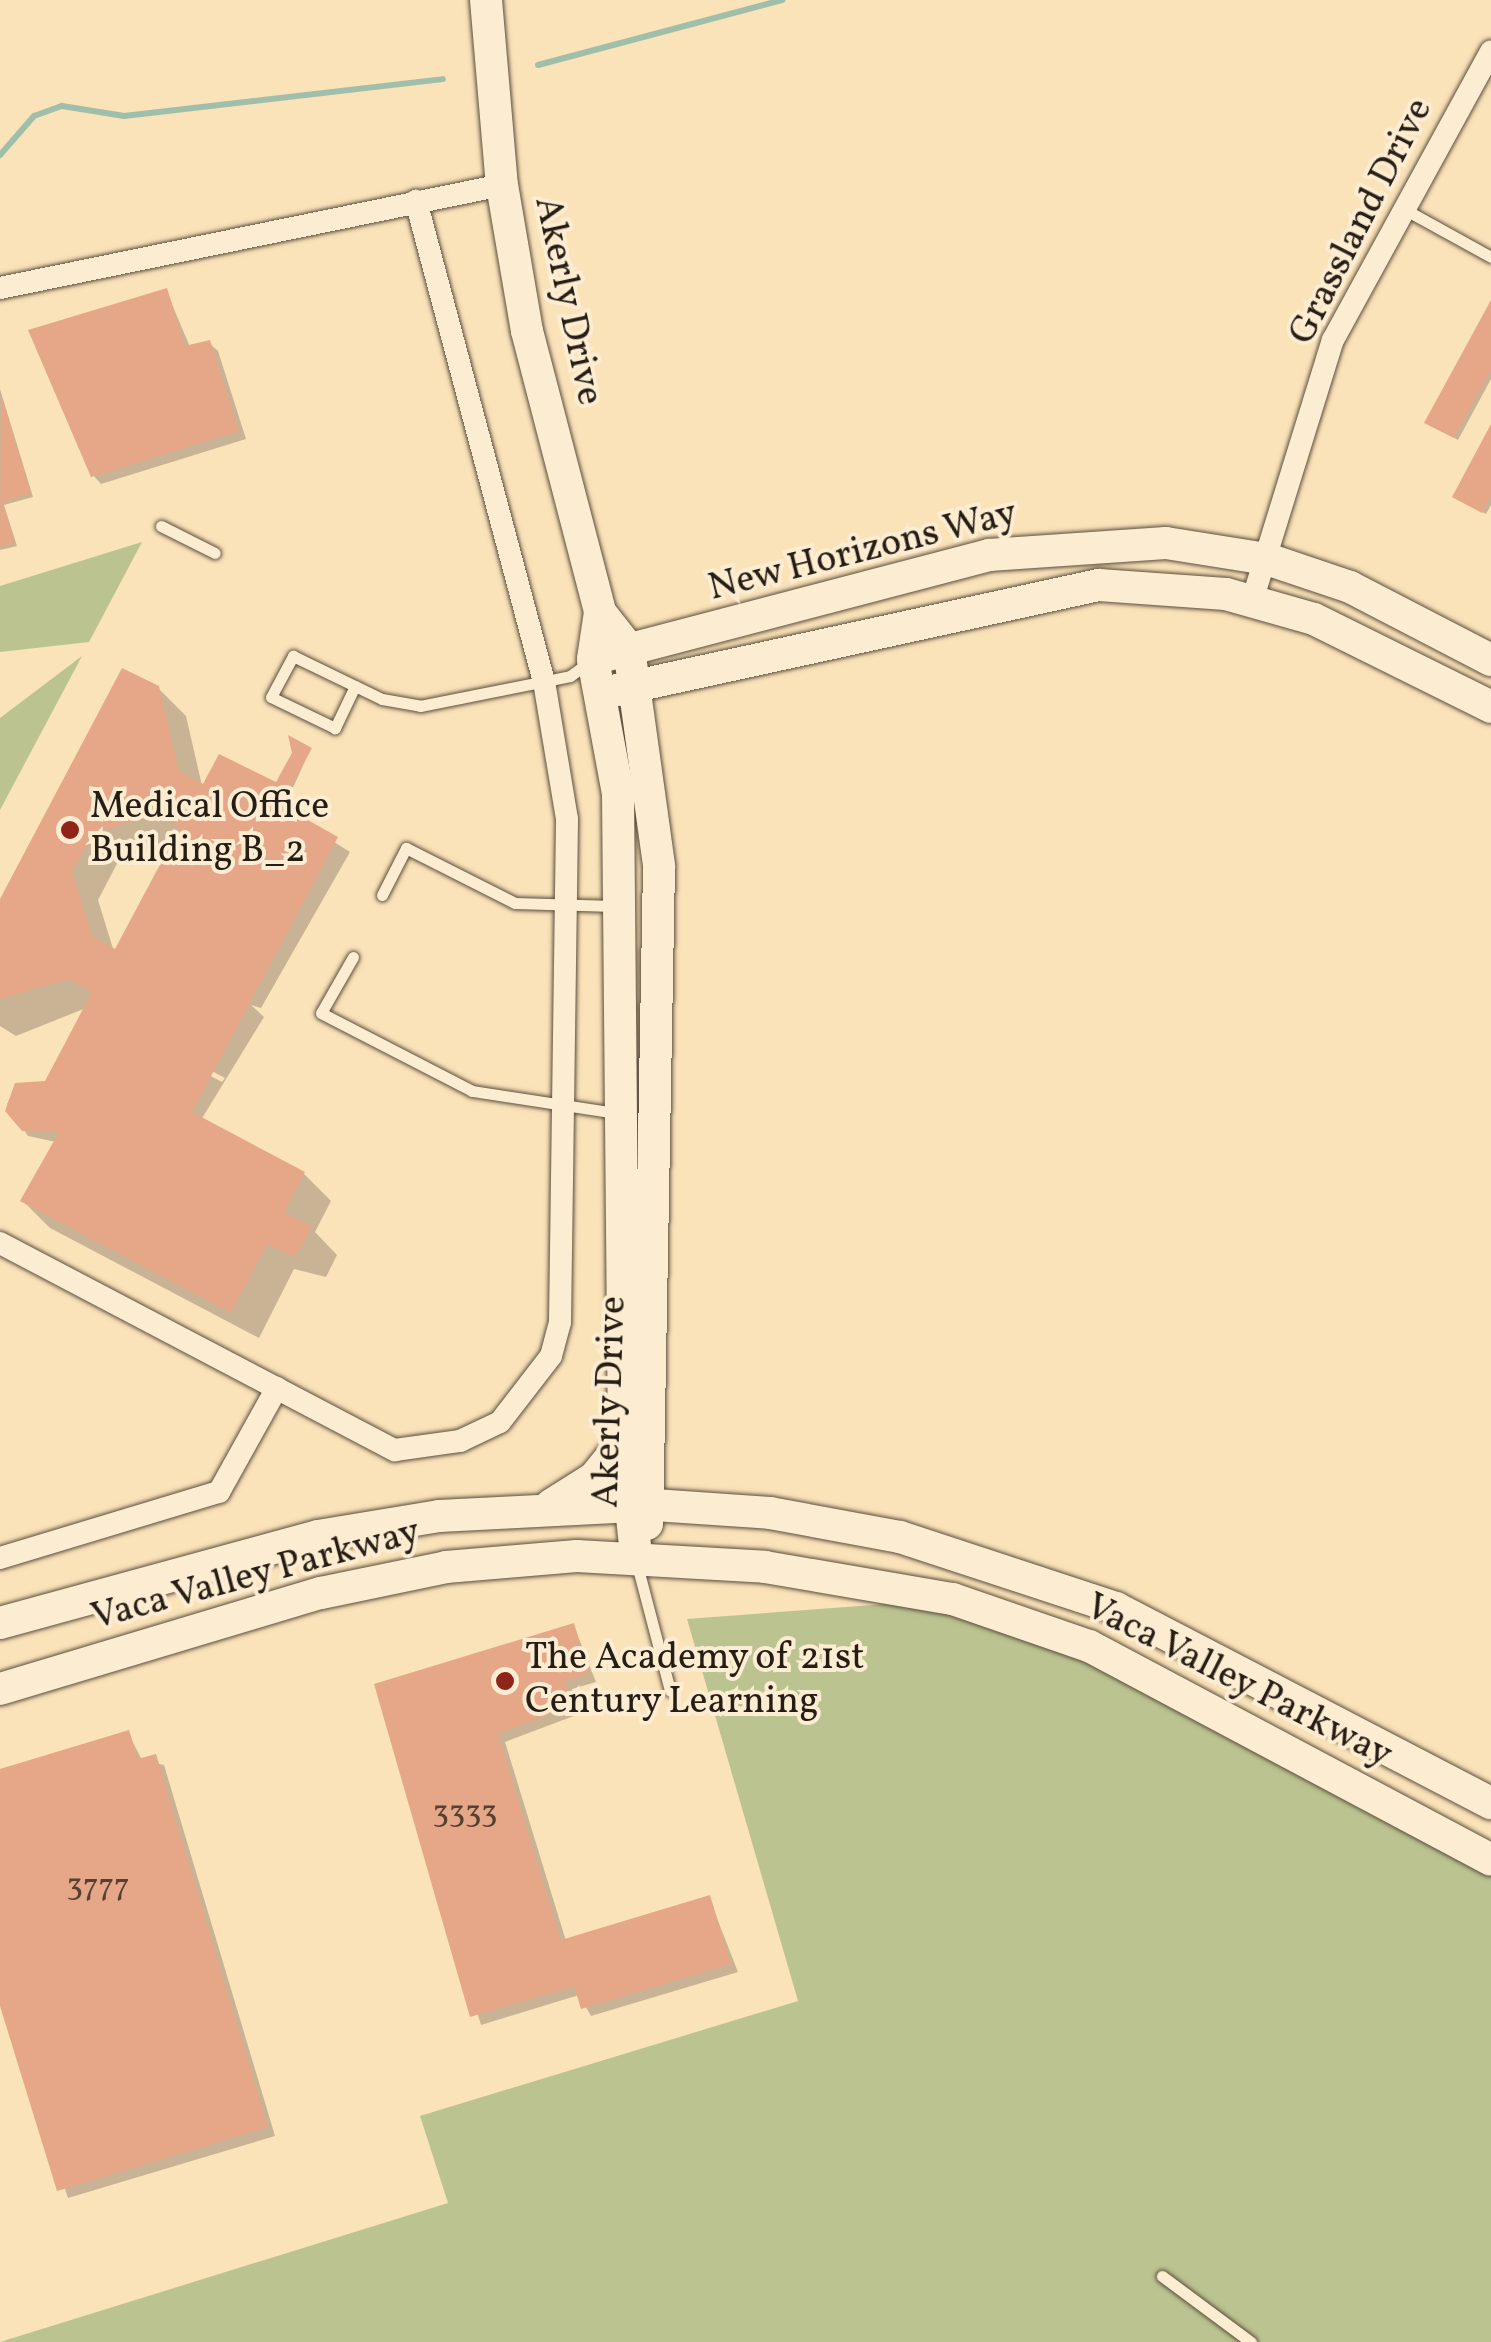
<!DOCTYPE html>
<style>
body{margin:0}
#map{position:relative;width:1491px;height:2342px;overflow:hidden;background:#fae2b9;font-family:Vollkorn,serif}
div>[style]{position:absolute}
[style*='--x']{left:calc(var(--x)*1px);top:calc(var(--y)*1px);width:calc(var(--w)*1px);rotate:calc(var(--a)*1deg)}
.green>*{inset:0;background:#bbc491}
.shadow>*{inset:0;background:#0003}
.stream>*{height:6px;margin:-3px;padding:0 3px;transform-origin:3px;border-radius:3px;background:#9fbfaa}
.building>*{inset:0;background:#e5a787}
.roads{filter:drop-shadow(0 0 2px #5b4e3d) drop-shadow(0 0 2px #5b4e3d)}
.lane>*{height:11px;margin:-5.5px;padding:0 5.5px;transform-origin:5.5px;border-radius:5.5px;background:#fcecd2}
.street>*{height:22px;margin:-11px;padding:0 11px;transform-origin:11px;border-radius:11px;background:#fcecd2}
.secondary>*{height:32px;margin:-16px;padding:0 16px;transform-origin:16px;border-radius:16px;background:#fcecd2}
.dots>*{width:28px;height:28px;translate:-50% -50%;box-sizing:border-box;border:5px solid #fcecd2;border-radius:50%}
span{translate:-50% -50%;white-space:nowrap;text-align:center;line-height:1.15;-webkit-text-stroke:8px #fcecd2;paint-order:stroke}
.number-label{font-size:32px;color:#564031}
.number-label span{-webkit-text-stroke-width:0}
.street-label{font-size:38px;color:#261d14}
.poi-label{font-size:38px;color:#261d14}
.left{translate:0 -50%;text-align:left}
</style>
<div id="map">
<div class="green">
<i style="clip-path:polygon(142px 542px,89px 642px,0 652px,0 586px)"></i>
<i style="clip-path:polygon(82px 656px,0 810px,0 718px)"></i>
<i style="clip-path:polygon(953px 1599px,1161px 1679px,1491px 1860px,1491px 2342px,0 2342px,448px 2203px,420px 2116px,798px 2001px,687px 1619px)"></i>
</div>
<div class="shadow">
<i style="clip-path:polygon(166px 290px,190px 347px,209px 343px,218px 351px,246px 439px,101px 484px,93px 475px)"></i>
<i style="clip-path:polygon(1491px 305px,1491px 379px,1458px 440px,1431px 426px)"></i>
<i style="clip-path:polygon(0 389px,33px 497px,4px 505px,17px 546px,0 550px)"></i>
<i style="clip-path:polygon(1491px 429px,1491px 505px,1486px 514px,1458px 500px)"></i>
<i style="clip-path:polygon(evenodd,158px 688px,186px 716px,203px 790px,220px 757px,277px 785px,310px 750px,283px 810px,350px 852px,261px 1008px,251px 1005px,264px 1017px,201px 1120px,304px 1174px,331px 1201px,315px 1232px,337px 1255px,326px 1277px,294px 1269px,259px 1338px,50px 1228px,23px 1201px,56px 1142px,28px 1136px,7px 1104px,17px 1085px,46px 1083px,86px 1008px,16px 1036px,0 1026px,0 904px,158px 688px,174px 843px,115px 955px,98px 900px,119px 860px,174px 843px,158px 688px,142px 1034px,225px 1078px,222px 1082px,142px 1040px,142px 1034px)"></i>
<i style="clip-path:polygon(574px 1626px,596px 1682px,572px 1689px,579px 1714px,505px 1742px,566px 1941px,709px 1898px,738px 1972px,591px 2016px,579px 1995px,481px 2025px,377px 1686px)"></i>
<i style="clip-path:polygon(128px 1733px,142px 1760px,164px 1765px,275px 2136px,68px 2198px,0 1997px,0 1772px)"></i>
</div>
<div class="stream">
<i style="--x:538;--y:65;--w:253;--a:-14.9"></i>
<i style="--x:0;--y:155;--w:52;--a:-48.9"></i>
<i style="--x:34;--y:116;--w:30;--a:-20"></i>
<i style="--x:62;--y:106;--w:63;--a:9.2"></i>
<i style="--x:124;--y:116;--w:321;--a:-6.6"></i>
</div>
<div class="building">
<i style="clip-path:polygon(167px 288px,185px 346px,210px 340px,239px 431px,91px 477px,28px 330px)"></i>
<i style="clip-path:polygon(1491px 300px,1491px 370px,1454px 438px,1424px 423px)"></i>
<i style="clip-path:polygon(1px 395px,31px 493px,2px 502px,15px 542px,0 547px)"></i>
<i style="clip-path:polygon(1491px 424px,1491px 496px,1482px 513px,1452px 497px)"></i>
<i style="clip-path:polygon(evenodd,122px 668px,159px 686px,179px 771px,203px 784px,219px 754px,276px 782px,292px 753px,288px 735px,312px 748px,281px 805px,338px 837px,192px 1112px,305px 1172px,284px 1213px,312px 1226px,300px 1250px,293px 1257px,267px 1244px,231px 1313px,20px 1201px,59px 1132px,22px 1131px,5px 1111px,15px 1083px,45px 1081px,92px 992px,69px 979px,0 999px,0 899px,122px 668px,157px 814px,180px 827px,115px 949px,92px 936px,72px 872px,92px 834px,157px 814px)"></i>
<i style="clip-path:polygon(574px 1623px,589px 1674px,565px 1681px,573px 1705px,498px 1734px,561px 1940px,710px 1895px,731px 1964px,581px 2009px,574px 1986px,470px 2017px,374px 1684px)"></i>
<i style="clip-path:polygon(129px 1730px,138px 1759px,156px 1754px,268px 2127px,57px 2191px,0 2006px,0 1769px)"></i>
</div>
<div class="roads">
<div class="lane">
<i style="--x:1404;--y:209;--w:99;--a:28.9"></i>
<i style="--x:161;--y:526;--w:60;--a:26.6"></i>
<i style="--x:355;--y:686;--w:47;--a:115.5"></i>
<i style="--x:335;--y:728;--w:71;--a:-154.2"></i>
<i style="--x:271;--y:697;--w:47;--a:-61.8"></i>
<i style="--x:293;--y:656;--w:99;--a:25.8"></i>
<i style="--x:382;--y:699;--w:39;--a:10"></i>
<i style="--x:420;--y:706;--w:153;--a:-11.3"></i>
<i style="--x:570;--y:676;--w:22;--a:-36"></i>
<i style="--x:382;--y:895;--w:53;--a:-62.9"></i>
<i style="--x:406;--y:848;--w:122;--a:26.8"></i>
<i style="--x:515;--y:903;--w:99;--a:1.7"></i>
<i style="--x:353;--y:957;--w:64;--a:119.7"></i>
<i style="--x:321;--y:1013;--w:170;--a:27.3"></i>
<i style="--x:472;--y:1091;--w:146;--a:8.7"></i>
<i style="--x:636;--y:1561;--w:134;--a:75.3"></i>
<i style="--x:1162;--y:2276;--w:111;--a:36.6"></i>
</div>
<div class="street">
<i style="--x:0;--y:288;--w:512;--a:-11.59"></i>
<i style="--x:1252;--y:601;--w:273;--a:-72.8"></i>
<i style="--x:1333;--y:340;--w:329;--a:-61.3"></i>
<i style="--x:0;--y:1243;--w:446;--a:27.7"></i>
<i style="--x:395;--y:1450;--w:66;--a:-7.9"></i>
<i style="--x:460;--y:1441;--w:44;--a:-25.4"></i>
<i style="--x:500;--y:1422;--w:83;--a:-52.3"></i>
<i style="--x:551;--y:1356;--w:35;--a:-75"></i>
<i style="--x:560;--y:1322;--w:503;--a:-89.2"></i>
<i style="--x:567;--y:819;--w:139;--a:-99.5"></i>
<i style="--x:544;--y:682;--w:498;--a:-104.9"></i>
<i style="--x:0;--y:1558;--w:229;--a:-16.8"></i>
<i style="--x:219;--y:1492;--w:119;--a:-60.9"></i>
</div>
<div class="secondary">
<i style="--x:486;--y:0;--w:186;--a:85.1"></i>
<i style="--x:502;--y:185;--w:148;--a:80.3"></i>
<i style="--x:527;--y:331;--w:290;--a:75.4"></i>
<i style="--x:600;--y:612;--w:48;--a:98.5"></i>
<i style="--x:593;--y:659;--w:137;--a:79.5"></i>
<i style="--x:618;--y:794;--w:647;--a:89.47"></i>
<i style="--x:624;--y:1441;--w:116;--a:84"></i>
<i style="--x:600;--y:612;--w:47;--a:51.9"></i>
<i style="--x:629;--y:649;--w:219;--a:82.1"></i>
<i style="--x:659;--y:866;--w:658;--a:91.04"></i>
<i style="--x:608;--y:655;--w:394;--a:-14.7"></i>
<i style="--x:989;--y:555;--w:177;--a:-3.9"></i>
<i style="--x:1166;--y:543;--w:102;--a:9"></i>
<i style="--x:1267;--y:559;--w:88;--a:18.6"></i>
<i style="--x:1350;--y:587;--w:159;--a:27.4"></i>
<i style="--x:617;--y:690;--w:493;--a:-12.3"></i>
<i style="--x:1099;--y:585;--w:127;--a:4.1"></i>
<i style="--x:1226;--y:594;--w:91;--a:15.9"></i>
<i style="--x:1314;--y:619;--w:198;--a:26.4"></i>
<i style="--x:551;--y:1505;--w:51;--a:-32.1"></i>
<i style="--x:594;--y:1478;--w:48;--a:-51"></i>
<i style="--x:0;--y:1623;--w:330;--a:-15.3"></i>
<i style="--x:318;--y:1536;--w:123;--a:-9.4"></i>
<i style="--x:439;--y:1516;--w:215;--a:-2.9"></i>
<i style="--x:654;--y:1505;--w:116;--a:3.9"></i>
<i style="--x:770;--y:1513;--w:132;--a:10.5"></i>
<i style="--x:900;--y:1537;--w:227;--a:18.2"></i>
<i style="--x:1116;--y:1608;--w:423;--a:27.5"></i>
<i style="--x:0;--y:1689;--w:335;--a:-16.7"></i>
<i style="--x:321;--y:1593;--w:128;--a:-11.7"></i>
<i style="--x:446;--y:1567;--w:131;--a:-4.8"></i>
<i style="--x:577;--y:1556;--w:188;--a:3.3"></i>
<i style="--x:765;--y:1567;--w:191;--a:9.7"></i>
<i style="--x:953;--y:1599;--w:144;--a:19.1"></i>
<i style="--x:1089;--y:1646;--w:455;--a:28"></i>
</div>
</div>
<div class="dots">
<i style="left:70px;top:830px;background:#8f2418"></i>
<i style="left:505px;top:1681px;background:#8f2418"></i>
</div>
<div class="number-label">
<span style="left:465px;top:1814px">3333</span>
<span style="left:98px;top:1887px">3777</span>
</div>
<div class="street-label">
<span style="left:1362px;top:222px;rotate:-63deg">Grassland Drive</span>
<span style="left:567px;top:301px;rotate:78deg">Akerly Drive</span>
<span style="left:863px;top:552px;rotate:-14deg">New Horizons Way</span>
<span style="left:611px;top:1402px;rotate:-88deg">Akerly Drive</span>
<span style="left:256px;top:1576px;rotate:-15deg">Vaca Valley Parkway</span>
<span style="left:1238px;top:1682px;rotate:27deg">Vaca Valley Parkway</span>
</div>
<div class="poi-label">
<span class="left" style="left:90px;top:830px">Medical Office<br>Building B_2</span>
<span class="left" style="left:525px;top:1681px">The Academy of 21st<br>Century Learning</span>
</div>
</div>
